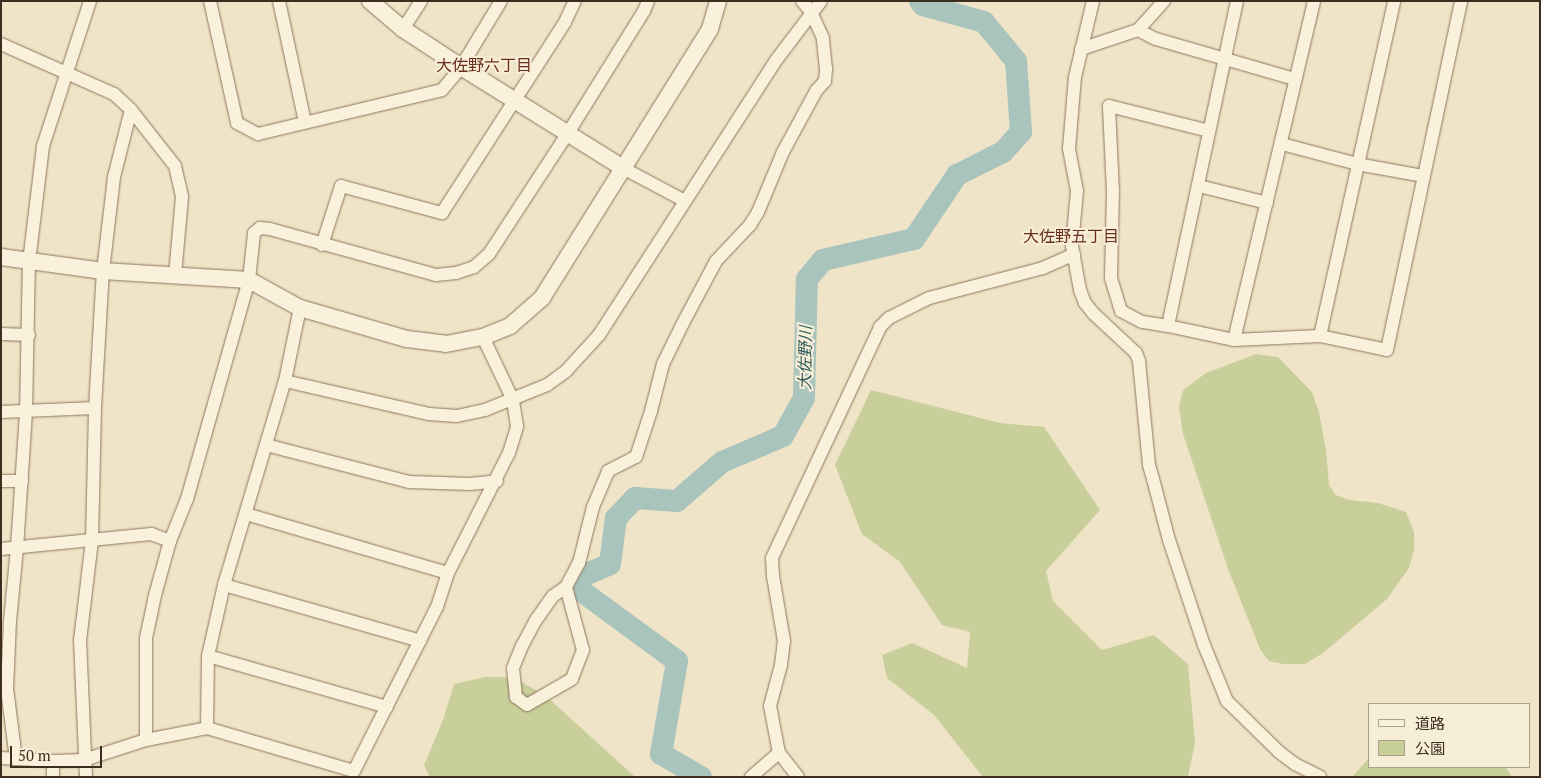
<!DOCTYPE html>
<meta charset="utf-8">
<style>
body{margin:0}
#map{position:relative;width:1541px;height:778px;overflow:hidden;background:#f0e4c8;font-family:"PT Serif","Noto Sans JP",serif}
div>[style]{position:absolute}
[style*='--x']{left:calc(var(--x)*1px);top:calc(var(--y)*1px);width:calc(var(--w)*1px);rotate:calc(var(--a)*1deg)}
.green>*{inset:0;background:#c9cf9b}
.river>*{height:22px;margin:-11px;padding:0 11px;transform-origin:11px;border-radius:11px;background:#a9c4bc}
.roads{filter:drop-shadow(0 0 1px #8d765c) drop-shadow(0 0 1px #8d765c)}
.minor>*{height:12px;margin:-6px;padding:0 6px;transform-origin:6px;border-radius:6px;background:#faf1dc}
.tertiary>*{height:16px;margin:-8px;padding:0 8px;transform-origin:8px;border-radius:8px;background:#faf1dc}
span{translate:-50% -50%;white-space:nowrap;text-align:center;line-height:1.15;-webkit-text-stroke:4px #f7eed8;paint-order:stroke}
.neighbourhood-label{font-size:16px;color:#6b2e1e}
.water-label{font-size:16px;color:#2f5d5a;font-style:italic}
.frame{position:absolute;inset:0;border:2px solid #3d2e20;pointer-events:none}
.legend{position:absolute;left:1368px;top:703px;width:162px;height:65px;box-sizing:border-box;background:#f7eed8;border:1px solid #ada18e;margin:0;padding:6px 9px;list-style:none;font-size:15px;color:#3d2e20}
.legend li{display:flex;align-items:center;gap:10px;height:25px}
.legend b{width:25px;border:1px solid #ada18e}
.scale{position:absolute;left:10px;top:746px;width:92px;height:22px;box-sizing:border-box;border:2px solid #3d2e20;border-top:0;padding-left:6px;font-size:15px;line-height:18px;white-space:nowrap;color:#3d2e20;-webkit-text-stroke:4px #f7eed8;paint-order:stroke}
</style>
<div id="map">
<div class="green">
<i style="clip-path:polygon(1256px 354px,1278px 357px,1312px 392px,1319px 412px,1326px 450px,1329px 485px,1336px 495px,1349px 500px,1378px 503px,1406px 512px,1414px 532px,1414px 550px,1409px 568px,1387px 599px,1323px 653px,1305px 664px,1283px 664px,1269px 661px,1260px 649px,1228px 569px,1183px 434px,1179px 407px,1183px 390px,1206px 373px)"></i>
<i style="clip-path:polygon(871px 390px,1000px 423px,1044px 427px,1100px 510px,1046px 571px,1053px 601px,1102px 650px,1154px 635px,1188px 664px,1195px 742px,1188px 777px,983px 777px,934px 715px,887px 678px,882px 655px,912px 643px,967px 668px,970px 632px,942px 625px,900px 562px,862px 534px,835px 465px)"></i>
<i style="clip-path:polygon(485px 677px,513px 677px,546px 696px,635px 777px,430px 777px,424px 765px,443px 720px,454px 684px)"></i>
<i style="clip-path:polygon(1368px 759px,1370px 759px,1370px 767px,1506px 767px,1512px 777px,1352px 777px)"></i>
</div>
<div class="river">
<i style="--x:701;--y:777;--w:46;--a:-150.1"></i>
<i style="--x:661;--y:754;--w:94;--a:-80.2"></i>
<i style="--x:677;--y:661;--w:120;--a:-143.8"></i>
<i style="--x:580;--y:590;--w:14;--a:-82"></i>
<i style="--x:582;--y:576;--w:30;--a:-23"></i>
<i style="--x:610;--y:564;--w:46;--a:-82.6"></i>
<i style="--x:616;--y:518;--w:28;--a:-46"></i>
<i style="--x:635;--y:498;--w:42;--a:4.1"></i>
<i style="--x:677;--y:501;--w:60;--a:-40.9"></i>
<i style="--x:722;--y:462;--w:66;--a:-23.1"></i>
<i style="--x:783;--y:436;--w:43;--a:-61.1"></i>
<i style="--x:804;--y:398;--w:119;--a:-88.6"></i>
<i style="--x:807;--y:279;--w:25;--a:-50"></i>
<i style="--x:823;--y:260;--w:93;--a:-13"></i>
<i style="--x:914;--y:239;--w:77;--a:-56.1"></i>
<i style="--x:957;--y:175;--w:51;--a:-26.6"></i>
<i style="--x:1003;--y:152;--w:27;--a:-48"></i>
<i style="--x:1021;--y:132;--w:71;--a:-94"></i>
<i style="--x:1016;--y:61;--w:50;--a:-129.4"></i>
<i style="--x:984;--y:22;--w:63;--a:-164.4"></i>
<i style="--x:923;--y:5;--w:5;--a:-127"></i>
</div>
<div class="roads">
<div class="minor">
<i style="--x:210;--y:1;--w:125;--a:77.5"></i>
<i style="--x:237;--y:123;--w:24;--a:28"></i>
<i style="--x:258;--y:134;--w:189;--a:-13.4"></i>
<i style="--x:442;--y:90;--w:30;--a:-50"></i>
<i style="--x:461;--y:67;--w:77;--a:-58.8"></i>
<i style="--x:279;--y:1;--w:124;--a:77.9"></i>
<i style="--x:1093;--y:1;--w:78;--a:103.3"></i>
<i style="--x:1075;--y:77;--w:72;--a:94.8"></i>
<i style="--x:1069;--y:149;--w:43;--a:79.2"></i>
<i style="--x:1077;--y:191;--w:55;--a:95.2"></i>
<i style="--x:1072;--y:246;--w:45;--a:79.7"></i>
<i style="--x:1080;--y:290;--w:14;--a:69"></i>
<i style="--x:1085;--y:303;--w:14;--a:51"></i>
<i style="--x:1094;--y:314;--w:57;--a:42.9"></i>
<i style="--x:1136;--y:353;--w:9;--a:69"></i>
<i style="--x:1139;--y:361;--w:104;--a:84.5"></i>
<i style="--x:1149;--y:465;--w:15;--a:74"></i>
<i style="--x:1153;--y:479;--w:63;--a:75.3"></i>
<i style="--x:1169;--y:540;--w:111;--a:71.6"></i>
<i style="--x:1204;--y:645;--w:61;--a:67.7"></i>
<i style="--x:1227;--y:701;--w:73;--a:44.4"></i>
<i style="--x:1279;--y:752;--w:20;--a:37"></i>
<i style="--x:1295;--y:764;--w:28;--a:27"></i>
<i style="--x:1237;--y:1;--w:332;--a:102"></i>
<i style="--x:1168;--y:326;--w:67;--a:12"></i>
<i style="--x:1234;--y:340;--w:86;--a:-2.7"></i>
<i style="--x:1320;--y:336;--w:68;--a:11.8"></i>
<i style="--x:1387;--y:350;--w:357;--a:-78"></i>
<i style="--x:403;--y:29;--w:33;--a:-57"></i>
<i style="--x:1138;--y:30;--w:20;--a:27"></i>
<i style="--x:1156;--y:39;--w:145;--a:16.1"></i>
<i style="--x:1;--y:44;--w:124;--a:23.9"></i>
<i style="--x:114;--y:94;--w:23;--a:43"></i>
<i style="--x:131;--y:110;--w:71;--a:51.8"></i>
<i style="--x:175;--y:166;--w:32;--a:77"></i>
<i style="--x:182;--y:197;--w:79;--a:95.1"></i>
<i style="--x:1081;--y:49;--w:60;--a:-18.4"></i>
<i style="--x:1138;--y:30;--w:39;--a:-48"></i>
<i style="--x:1282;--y:144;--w:78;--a:14.9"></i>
<i style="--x:1357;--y:164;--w:68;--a:10.2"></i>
<i style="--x:623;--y:168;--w:70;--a:28"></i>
<i style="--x:1199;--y:186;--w:70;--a:14"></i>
<i style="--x:322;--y:245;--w:62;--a:-72.1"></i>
<i style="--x:341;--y:186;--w:105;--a:15"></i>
<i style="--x:442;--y:213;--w:227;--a:-57.2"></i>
<i style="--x:565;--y:22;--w:23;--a:-65"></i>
<i style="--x:1168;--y:326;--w:26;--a:-171"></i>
<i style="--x:1142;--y:322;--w:24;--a:-152"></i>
<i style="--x:1121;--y:311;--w:34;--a:-107"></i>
<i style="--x:1111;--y:278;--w:86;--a:-88.7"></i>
<i style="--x:1113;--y:192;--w:86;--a:-92.7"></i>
<i style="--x:1109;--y:106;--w:103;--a:14"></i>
<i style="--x:1;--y:334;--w:28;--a:2"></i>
<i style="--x:1320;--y:336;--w:343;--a:-77.5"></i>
<i style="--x:1234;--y:340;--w:348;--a:-76.7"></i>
<i style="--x:285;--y:381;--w:148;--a:12.9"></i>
<i style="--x:429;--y:414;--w:28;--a:4"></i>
<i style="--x:457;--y:416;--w:29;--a:-12"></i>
<i style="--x:485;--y:410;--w:67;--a:-22"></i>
<i style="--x:547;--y:385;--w:24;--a:-36"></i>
<i style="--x:566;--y:371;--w:49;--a:-47.5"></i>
<i style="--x:599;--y:335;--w:328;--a:-57.2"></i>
<i style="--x:777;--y:59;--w:73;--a:-52.8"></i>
<i style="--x:1;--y:412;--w:94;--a:-2.4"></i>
<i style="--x:266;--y:445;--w:148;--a:14.5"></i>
<i style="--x:409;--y:482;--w:61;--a:1.9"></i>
<i style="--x:470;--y:484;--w:27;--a:-6"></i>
<i style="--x:1;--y:481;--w:21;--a:0"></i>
<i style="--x:246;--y:514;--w:210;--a:16.3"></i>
<i style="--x:1;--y:549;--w:151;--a:-5.7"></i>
<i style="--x:151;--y:534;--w:20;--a:20"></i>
<i style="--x:224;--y:585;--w:204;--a:15.9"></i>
<i style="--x:566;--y:587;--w:27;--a:-62"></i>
<i style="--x:579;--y:563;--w:58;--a:-76"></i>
<i style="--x:593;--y:507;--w:39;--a:-67"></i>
<i style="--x:608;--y:471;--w:31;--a:-27"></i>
<i style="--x:636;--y:457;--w:48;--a:-71.9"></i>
<i style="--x:651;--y:411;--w:49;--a:-75.7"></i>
<i style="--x:663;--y:364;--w:43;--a:-64"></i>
<i style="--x:682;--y:325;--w:72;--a:-62"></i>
<i style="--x:716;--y:261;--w:50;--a:-46.6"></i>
<i style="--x:750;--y:225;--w:15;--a:-58"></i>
<i style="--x:758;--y:212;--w:65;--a:-67.4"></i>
<i style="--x:783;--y:152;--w:69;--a:-61.6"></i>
<i style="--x:816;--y:91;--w:13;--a:-48"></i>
<i style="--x:825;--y:81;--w:12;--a:-85"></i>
<i style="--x:826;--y:69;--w:31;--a:-96"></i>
<i style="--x:823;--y:38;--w:29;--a:-115"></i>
<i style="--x:811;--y:12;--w:14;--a:-129"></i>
<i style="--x:566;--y:587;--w:65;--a:74.9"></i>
<i style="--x:583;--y:650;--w:31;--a:111"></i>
<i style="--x:572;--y:679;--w:52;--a:150"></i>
<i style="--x:527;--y:705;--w:14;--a:-144"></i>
<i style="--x:516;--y:697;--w:29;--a:-96"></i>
<i style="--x:513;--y:668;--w:24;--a:-68"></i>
<i style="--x:522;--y:646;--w:30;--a:-62"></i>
<i style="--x:536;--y:620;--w:29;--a:-55"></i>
<i style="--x:553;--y:596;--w:16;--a:-35"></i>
<i style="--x:208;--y:656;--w:186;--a:15.9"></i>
<i style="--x:207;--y:728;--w:72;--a:-89.2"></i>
<i style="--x:208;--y:656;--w:73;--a:-77.3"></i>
<i style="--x:224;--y:585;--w:213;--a:-73.4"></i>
<i style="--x:285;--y:381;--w:75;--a:-78.4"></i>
<i style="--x:146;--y:740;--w:102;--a:-90"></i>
<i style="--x:146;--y:638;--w:40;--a:-78"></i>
<i style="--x:154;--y:599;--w:60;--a:-74.6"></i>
<i style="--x:170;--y:541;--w:45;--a:-68"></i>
<i style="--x:187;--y:499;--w:228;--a:-74.2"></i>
<i style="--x:249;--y:280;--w:47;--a:-83.9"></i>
<i style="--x:254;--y:233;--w:8;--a:-40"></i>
<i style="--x:260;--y:228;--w:10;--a:6"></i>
<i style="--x:270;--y:229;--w:172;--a:15.5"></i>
<i style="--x:436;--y:275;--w:20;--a:-6"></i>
<i style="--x:456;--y:273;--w:19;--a:-18"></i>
<i style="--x:474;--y:267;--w:20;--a:-41"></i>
<i style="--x:489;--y:254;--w:145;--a:-56.9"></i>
<i style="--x:568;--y:133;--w:144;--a:-58.1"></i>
<i style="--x:644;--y:11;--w:11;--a:-68"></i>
<i style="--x:1;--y:758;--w:52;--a:3.3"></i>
<i style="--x:53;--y:761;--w:31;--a:-2"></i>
<i style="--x:84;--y:760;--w:65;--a:-17.9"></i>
<i style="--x:146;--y:740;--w:62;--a:-11.1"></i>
<i style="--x:207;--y:728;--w:153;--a:16.3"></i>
<i style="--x:354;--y:771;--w:184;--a:-63.2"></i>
<i style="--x:437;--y:607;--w:36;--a:-72"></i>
<i style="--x:448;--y:573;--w:135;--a:-63.1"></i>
<i style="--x:509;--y:453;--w:28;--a:-73"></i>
<i style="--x:517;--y:426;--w:26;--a:-99"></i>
<i style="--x:513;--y:400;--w:70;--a:-115.5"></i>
<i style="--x:16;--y:759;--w:71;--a:-97.3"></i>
<i style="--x:7;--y:689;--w:68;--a:-87.5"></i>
<i style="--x:10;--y:621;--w:73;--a:-84.5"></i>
<i style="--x:17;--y:548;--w:135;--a:-86.2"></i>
<i style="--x:26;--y:413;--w:151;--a:-88.9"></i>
<i style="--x:29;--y:262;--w:117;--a:-83.1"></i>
<i style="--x:43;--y:146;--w:152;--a:-72"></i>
<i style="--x:53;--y:777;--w:16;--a:-90"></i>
<i style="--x:86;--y:777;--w:136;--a:-92.5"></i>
<i style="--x:80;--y:641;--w:101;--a:-83.2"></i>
<i style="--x:92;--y:541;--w:133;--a:-88.7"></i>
<i style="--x:95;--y:408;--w:137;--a:-86.7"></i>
<i style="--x:103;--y:271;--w:95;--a:-83.3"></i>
<i style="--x:114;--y:177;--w:69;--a:-75.8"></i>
<i style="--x:751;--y:777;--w:37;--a:-41"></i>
<i style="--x:798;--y:777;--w:31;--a:-128"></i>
<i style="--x:779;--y:753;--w:48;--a:-100.8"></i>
<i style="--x:770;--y:706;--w:42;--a:-75"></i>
<i style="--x:781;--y:665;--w:24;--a:-83"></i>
<i style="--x:784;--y:641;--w:66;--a:-99.6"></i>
<i style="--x:773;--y:576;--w:18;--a:-93"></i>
<i style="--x:772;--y:558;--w:255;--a:-64.9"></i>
<i style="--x:880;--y:327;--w:13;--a:-45"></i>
<i style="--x:889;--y:318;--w:45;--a:-26.6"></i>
<i style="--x:929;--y:298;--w:118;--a:-14.7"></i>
<i style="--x:1043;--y:268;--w:34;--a:-24"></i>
</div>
<div class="tertiary">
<i style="--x:370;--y:1;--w:43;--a:40.3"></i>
<i style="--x:403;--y:29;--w:69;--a:33.2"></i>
<i style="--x:461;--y:67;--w:191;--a:31.9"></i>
<i style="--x:1;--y:257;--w:103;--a:7.8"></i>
<i style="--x:103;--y:271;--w:146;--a:3.5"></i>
<i style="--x:249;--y:280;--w:58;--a:28.8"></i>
<i style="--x:300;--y:308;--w:111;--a:16.2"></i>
<i style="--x:407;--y:339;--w:39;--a:7"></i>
<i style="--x:446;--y:344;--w:38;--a:-11"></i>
<i style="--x:483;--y:337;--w:29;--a:-22"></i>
<i style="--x:510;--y:326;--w:43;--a:-41.2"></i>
<i style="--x:542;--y:298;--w:317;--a:-58"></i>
<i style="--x:710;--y:29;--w:29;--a:-74"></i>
</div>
</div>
<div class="neighbourhood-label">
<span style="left:484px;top:65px">大佐野六丁目</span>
<span style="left:1071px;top:236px">大佐野五丁目</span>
</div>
<div class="water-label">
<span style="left:805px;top:358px;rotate:-89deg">大佐野川</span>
</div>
<div class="frame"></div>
<ul class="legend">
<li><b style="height:6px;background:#faf1dc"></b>道路</li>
<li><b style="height:14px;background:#c9cf9b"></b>公園</li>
</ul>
<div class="scale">50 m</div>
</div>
